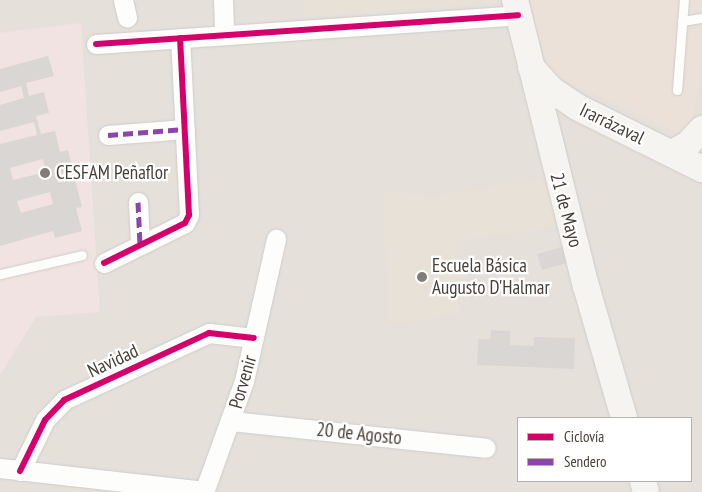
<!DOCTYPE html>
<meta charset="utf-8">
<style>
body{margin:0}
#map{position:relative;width:702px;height:492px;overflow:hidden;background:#f2efec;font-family:"PT Sans Narrow",sans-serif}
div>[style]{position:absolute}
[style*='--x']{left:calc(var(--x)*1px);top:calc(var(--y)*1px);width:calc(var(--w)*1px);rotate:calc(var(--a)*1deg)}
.residential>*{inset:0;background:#e5e0da}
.commercial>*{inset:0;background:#ece1d9}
.education>*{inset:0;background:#e8e1d8}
.medical>*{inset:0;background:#f0e3e2}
.building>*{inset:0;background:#dad6d3}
.roads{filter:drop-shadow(0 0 1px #d0cdca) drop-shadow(0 0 1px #d0cdca)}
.lane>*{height:9px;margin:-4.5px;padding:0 4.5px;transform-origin:4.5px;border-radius:4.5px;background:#fdfdfc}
.street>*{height:19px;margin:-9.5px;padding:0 9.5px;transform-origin:9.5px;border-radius:9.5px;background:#fdfdfc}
.secondary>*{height:26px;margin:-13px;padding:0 13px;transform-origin:13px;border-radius:13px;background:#f6f4f0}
.quiet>*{height:5px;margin-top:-2.5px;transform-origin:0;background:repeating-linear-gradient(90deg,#8e44ad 0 10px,transparent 0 15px)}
.cycleway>*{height:6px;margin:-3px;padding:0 3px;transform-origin:3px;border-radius:3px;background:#d6006c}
.dots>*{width:14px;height:14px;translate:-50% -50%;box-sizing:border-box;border:2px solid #fff;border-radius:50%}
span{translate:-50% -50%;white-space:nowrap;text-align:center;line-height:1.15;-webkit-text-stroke:4.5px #fff;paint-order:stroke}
.street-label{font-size:19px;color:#473f38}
.poi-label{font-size:19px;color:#473f38}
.left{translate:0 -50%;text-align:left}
.legend{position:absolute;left:517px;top:417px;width:175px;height:65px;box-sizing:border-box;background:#fff;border:1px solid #b5b2af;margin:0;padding:6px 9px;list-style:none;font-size:15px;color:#473f38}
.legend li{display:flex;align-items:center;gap:10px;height:25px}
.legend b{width:25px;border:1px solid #b5b2af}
</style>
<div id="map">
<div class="residential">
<i style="clip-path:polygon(evenodd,0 0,702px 0,702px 492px,0 492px,0 0,518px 418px,691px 418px,691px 481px,518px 481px,518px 418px)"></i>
</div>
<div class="commercial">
<i style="clip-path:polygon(530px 0,702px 0,702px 55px,697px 98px,692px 120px,682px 134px,548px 73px)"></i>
</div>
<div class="education">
<i style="clip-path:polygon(303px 0,497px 0,494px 3px,303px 17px)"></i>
<i style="clip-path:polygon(549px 178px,561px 227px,455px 241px,459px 313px,390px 325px,383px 192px,434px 196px)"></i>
</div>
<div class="medical">
<i style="clip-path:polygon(81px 23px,100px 312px,36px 317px,0 375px,0 33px)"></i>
</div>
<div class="building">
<i style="clip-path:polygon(evenodd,48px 56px,54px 76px,26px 83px,29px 96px,44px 92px,49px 113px,36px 116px,41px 134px,55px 131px,60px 152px,68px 150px,73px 170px,56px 175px,58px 183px,75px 179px,82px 207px,76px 208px,82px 231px,55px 238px,53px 231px,0 246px,0 144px,37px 135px,34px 122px,0 131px,0 105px,24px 98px,21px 86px,0 92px,0 69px,48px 56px,43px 159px,46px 172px,13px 180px,10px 168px,43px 159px,48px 56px,50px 192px,53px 204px,21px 213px,17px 201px,50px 192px)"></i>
<i style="clip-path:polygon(566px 246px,571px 262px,542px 270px,537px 254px)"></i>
<i style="clip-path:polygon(491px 330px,510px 331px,510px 345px,534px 346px,534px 337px,575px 338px,574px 369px,477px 365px,478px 339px,490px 339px)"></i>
</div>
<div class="roads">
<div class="lane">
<i style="--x:682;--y:21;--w:20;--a:-9"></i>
<i style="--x:677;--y:90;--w:90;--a:-85.6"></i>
<i style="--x:0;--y:274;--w:84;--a:-13"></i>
</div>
<div class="street">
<i style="--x:123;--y:0;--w:18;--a:77"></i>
<i style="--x:223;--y:0;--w:34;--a:88"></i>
<i style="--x:96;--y:44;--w:423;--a:-3.9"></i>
<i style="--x:108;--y:135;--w:77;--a:-4.5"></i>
<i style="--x:138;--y:202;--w:43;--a:87.3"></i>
<i style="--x:104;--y:263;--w:90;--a:-26.3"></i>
<i style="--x:185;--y:223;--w:9;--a:-63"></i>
<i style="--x:189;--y:215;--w:177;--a:-92.9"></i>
<i style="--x:231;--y:421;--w:256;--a:6"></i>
<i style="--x:0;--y:468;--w:206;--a:6.4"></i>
<i style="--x:20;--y:471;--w:57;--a:-63.9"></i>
<i style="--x:45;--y:420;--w:28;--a:-46"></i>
<i style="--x:64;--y:400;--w:160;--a:-24.8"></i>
<i style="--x:209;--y:333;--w:45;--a:6.3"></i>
<i style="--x:204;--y:492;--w:118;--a:-70.2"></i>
<i style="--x:244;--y:381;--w:146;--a:-77.3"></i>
</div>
<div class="secondary">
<i style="--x:515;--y:0;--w:295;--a:76.1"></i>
<i style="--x:586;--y:286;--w:137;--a:73.9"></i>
<i style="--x:531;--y:67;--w:31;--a:48"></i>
<i style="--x:552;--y:90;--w:30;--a:34"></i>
<i style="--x:577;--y:107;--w:140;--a:26.4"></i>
<i style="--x:672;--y:153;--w:18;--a:-29"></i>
<i style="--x:688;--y:144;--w:21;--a:-47"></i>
<i style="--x:643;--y:481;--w:11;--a:75"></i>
</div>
</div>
<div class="quiet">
<i style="--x:108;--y:135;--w:77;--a:-4.5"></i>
<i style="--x:138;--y:202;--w:43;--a:87.3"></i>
</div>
<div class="cycleway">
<i style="--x:96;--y:44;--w:423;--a:-3.9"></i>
<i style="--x:104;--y:263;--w:90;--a:-26.3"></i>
<i style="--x:185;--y:223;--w:9;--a:-63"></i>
<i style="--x:189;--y:215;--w:177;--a:-92.9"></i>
<i style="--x:20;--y:471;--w:57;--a:-63.9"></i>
<i style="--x:45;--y:420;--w:28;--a:-46"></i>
<i style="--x:64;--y:400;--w:160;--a:-24.8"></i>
<i style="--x:209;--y:333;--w:45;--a:6.3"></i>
</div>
<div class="dots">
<i style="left:45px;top:173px;background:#837d77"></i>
<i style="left:422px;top:277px;background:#837d77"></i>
</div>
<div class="street-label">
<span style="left:612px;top:124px;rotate:26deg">Irarrázaval</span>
<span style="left:566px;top:210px;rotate:75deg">21 de Mayo</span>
<span style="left:113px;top:361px;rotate:-25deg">Navidad</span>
<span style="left:243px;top:382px;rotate:-74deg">Porvenir</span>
<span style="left:359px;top:434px;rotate:6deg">20 de Agosto</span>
</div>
<div class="poi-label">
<span class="left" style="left:56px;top:173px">CESFAM Peñaflor</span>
<span class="left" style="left:432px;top:277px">Escuela Básica<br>Augusto D'Halmar</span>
</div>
<ul class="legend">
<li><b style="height:6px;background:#d6006c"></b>Ciclovía</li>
<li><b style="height:6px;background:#8e44ad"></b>Sendero</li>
</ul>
</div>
